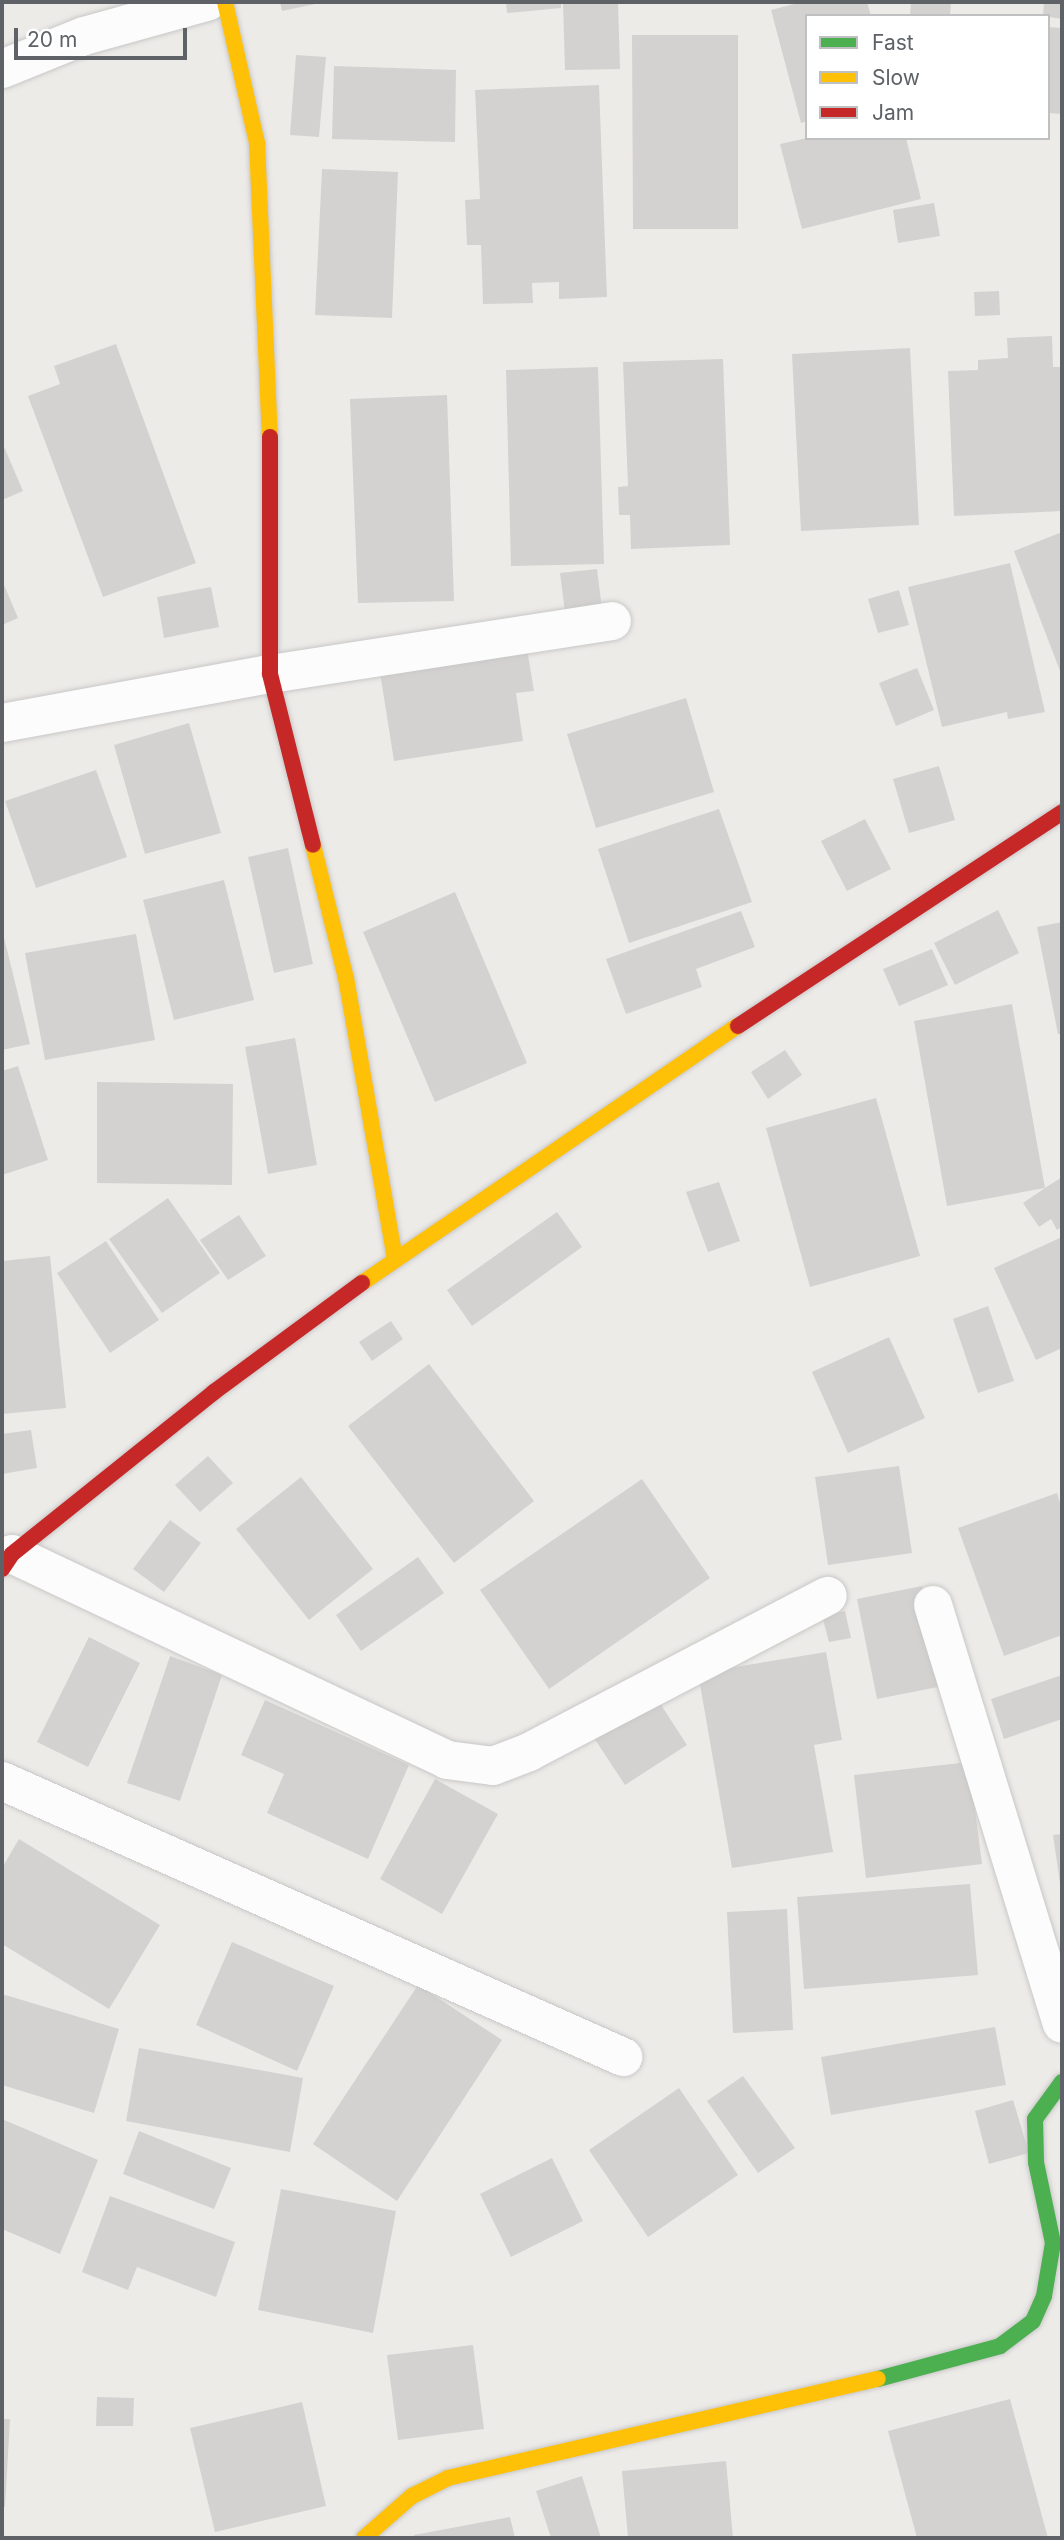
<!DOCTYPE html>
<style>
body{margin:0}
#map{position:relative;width:1064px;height:2540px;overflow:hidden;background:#edebe8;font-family:Inter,sans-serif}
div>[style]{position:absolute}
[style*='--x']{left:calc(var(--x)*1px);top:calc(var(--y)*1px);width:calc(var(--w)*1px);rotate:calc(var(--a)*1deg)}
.building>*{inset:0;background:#d4d2d1}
.roads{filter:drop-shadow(0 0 2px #c8c8c8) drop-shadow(0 0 2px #c8c8c8)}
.street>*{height:38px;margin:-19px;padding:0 19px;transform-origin:19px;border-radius:19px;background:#fcfcfc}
.fast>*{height:16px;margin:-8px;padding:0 8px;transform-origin:8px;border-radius:8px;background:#4caf50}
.slow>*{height:16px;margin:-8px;padding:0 8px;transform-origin:8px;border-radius:8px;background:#ffc107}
.jam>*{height:16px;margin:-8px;padding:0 8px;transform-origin:8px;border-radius:8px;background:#c62828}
span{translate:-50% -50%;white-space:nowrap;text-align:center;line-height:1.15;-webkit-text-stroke:7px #fff;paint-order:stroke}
.frame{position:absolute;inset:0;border:4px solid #5e6266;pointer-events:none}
.legend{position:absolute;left:805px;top:14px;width:245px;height:126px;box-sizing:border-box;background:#fff;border:2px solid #bfc0c2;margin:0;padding:9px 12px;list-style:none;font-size:21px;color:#5e6266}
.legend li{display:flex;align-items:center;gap:14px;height:35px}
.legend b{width:35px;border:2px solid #bfc0c2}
.scale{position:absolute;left:14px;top:28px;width:173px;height:32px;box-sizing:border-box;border:4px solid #5e6266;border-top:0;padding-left:9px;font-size:21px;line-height:24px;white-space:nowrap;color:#5e6266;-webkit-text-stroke:5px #fff;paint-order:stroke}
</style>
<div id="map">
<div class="building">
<i style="clip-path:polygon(280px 2px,320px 2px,320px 3px,282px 11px)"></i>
<i style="clip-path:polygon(506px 2px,561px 2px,561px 8px,507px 13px)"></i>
<i style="clip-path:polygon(563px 2px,618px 2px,620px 69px,565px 70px)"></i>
<i style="clip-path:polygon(802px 2px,867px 2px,871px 16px,807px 16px,807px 121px,801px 123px,771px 10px)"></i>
<i style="clip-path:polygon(911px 2px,951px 2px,950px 16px,910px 15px)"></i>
<i style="clip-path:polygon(1044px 2px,1062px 2px,1062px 19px,1043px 16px)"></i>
<i style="clip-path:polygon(1048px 27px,1062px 28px,1062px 114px,1048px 113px)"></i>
<i style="clip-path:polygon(632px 35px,738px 35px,738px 229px,633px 229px)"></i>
<i style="clip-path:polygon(296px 55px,326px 57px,319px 137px,290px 135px)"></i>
<i style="clip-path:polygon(334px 66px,456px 70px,455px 142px,332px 139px)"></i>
<i style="clip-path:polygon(599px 85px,607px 297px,559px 299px,559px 282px,532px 283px,533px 303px,483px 304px,481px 245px,467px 245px,465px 200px,480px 199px,475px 90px)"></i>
<i style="clip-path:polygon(807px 138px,906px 138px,921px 199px,802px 229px,780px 144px)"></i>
<i style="clip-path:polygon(322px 169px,398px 172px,392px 318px,315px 315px)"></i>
<i style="clip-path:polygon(934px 203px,940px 236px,898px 243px,893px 210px)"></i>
<i style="clip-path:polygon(999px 291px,1000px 315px,975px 316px,974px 292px)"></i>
<i style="clip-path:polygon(1052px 336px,1053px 367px,1062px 367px,1062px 511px,954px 516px,948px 371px,978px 370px,978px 360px,1008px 358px,1007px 338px)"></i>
<i style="clip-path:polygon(116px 344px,196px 563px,103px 597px,28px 396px,60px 384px,54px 366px)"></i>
<i style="clip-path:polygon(910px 348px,919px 525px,801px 531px,792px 354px)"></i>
<i style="clip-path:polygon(723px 359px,730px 545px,631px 549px,630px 515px,619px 515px,618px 487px,628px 486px,623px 362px)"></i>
<i style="clip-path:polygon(598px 367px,604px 564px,511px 566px,506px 370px)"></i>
<i style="clip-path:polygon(447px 395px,454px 601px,358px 603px,350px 399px)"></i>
<i style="clip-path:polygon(2px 442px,23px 491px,2px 500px)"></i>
<i style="clip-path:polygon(1062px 532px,1062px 676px,1014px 551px)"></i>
<i style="clip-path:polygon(1010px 563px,1045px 712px,1008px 719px,1007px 712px,942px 727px,908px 587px)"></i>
<i style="clip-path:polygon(597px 569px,603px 616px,566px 620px,560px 573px)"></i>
<i style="clip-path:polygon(2px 580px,18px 618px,2px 625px)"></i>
<i style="clip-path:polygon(211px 587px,219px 627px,164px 638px,157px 597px)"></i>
<i style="clip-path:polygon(899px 590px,909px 625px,878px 633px,868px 599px)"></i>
<i style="clip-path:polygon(526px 643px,534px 691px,516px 693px,523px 741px,394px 761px,379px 666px)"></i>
<i style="clip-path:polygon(917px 668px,934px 710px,896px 726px,879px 683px)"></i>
<i style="clip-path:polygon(686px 698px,714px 792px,596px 828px,567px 734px)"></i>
<i style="clip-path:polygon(189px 723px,221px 833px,145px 854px,114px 745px)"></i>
<i style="clip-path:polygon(939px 766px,955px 820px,909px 833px,893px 779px)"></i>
<i style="clip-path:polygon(96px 770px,127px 857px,36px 888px,5px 801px)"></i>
<i style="clip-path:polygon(719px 809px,752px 902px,629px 943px,598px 849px)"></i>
<i style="clip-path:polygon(865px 819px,891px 869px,847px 891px,821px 841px)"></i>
<i style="clip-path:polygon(288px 848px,313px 964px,274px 973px,248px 857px)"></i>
<i style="clip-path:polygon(224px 880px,254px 1000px,174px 1020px,143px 900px)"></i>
<i style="clip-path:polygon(455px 892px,527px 1063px,435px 1102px,363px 932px)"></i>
<i style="clip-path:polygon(998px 910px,1019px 953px,955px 985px,934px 943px)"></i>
<i style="clip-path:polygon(741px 911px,755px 947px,696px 969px,702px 987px,626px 1014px,606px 959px)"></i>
<i style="clip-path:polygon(1062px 922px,1062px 1034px,1058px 1034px,1037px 927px)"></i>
<i style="clip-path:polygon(2px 929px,30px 1044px,2px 1050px)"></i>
<i style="clip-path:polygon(136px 934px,155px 1040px,45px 1060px,25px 953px)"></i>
<i style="clip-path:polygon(932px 949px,948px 985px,899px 1006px,883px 969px)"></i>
<i style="clip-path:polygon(1012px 1004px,1045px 1188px,1062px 1177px,1062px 1227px,1057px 1230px,1051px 1219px,1039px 1227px,1023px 1203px,1045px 1188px,947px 1206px,914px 1021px)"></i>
<i style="clip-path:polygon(295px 1038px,317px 1165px,268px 1174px,245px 1047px)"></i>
<i style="clip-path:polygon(785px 1050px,802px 1075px,768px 1099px,751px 1072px)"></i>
<i style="clip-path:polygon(18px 1066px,48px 1160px,2px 1175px,2px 1071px)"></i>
<i style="clip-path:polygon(97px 1082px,233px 1084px,232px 1185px,97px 1183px)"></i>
<i style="clip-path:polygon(876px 1098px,920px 1256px,810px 1287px,766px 1128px)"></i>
<i style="clip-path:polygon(719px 1182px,740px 1241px,708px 1252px,686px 1192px)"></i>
<i style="clip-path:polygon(168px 1198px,220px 1273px,162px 1313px,109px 1239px)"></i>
<i style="clip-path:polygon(557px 1212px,582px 1247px,472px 1326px,447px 1290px)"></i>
<i style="clip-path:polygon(239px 1215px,266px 1256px,228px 1280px,200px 1240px)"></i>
<i style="clip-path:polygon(1062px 1237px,1062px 1348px,1036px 1360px,994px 1268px)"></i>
<i style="clip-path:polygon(106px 1241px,159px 1320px,110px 1353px,57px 1273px)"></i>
<i style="clip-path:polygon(50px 1256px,66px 1408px,2px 1414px,2px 1261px)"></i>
<i style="clip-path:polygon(988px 1306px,1014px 1381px,978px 1393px,953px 1319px)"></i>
<i style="clip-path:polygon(391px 1321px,403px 1339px,372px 1361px,359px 1342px)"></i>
<i style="clip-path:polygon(889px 1337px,925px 1418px,848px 1453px,812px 1372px)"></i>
<i style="clip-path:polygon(429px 1364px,534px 1501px,454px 1563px,348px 1426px)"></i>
<i style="clip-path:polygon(31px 1430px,37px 1468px,2px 1474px,2px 1434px)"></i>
<i style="clip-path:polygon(208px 1456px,233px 1483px,200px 1512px,175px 1485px)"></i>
<i style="clip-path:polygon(899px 1466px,912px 1553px,828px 1565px,815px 1477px)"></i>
<i style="clip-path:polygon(301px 1477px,373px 1569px,309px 1620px,236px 1529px)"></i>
<i style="clip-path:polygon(642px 1479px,710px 1578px,549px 1689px,480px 1590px)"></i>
<i style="clip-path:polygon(1057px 1493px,1062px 1509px,1062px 1635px,1004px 1656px,958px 1528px)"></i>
<i style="clip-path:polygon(170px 1520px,201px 1543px,164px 1592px,133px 1569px)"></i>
<i style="clip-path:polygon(418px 1557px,444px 1593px,361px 1651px,336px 1615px)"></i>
<i style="clip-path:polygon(922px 1586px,943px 1686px,877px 1699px,857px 1599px)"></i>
<i style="clip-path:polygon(845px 1611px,851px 1638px,829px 1642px,822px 1616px)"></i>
<i style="clip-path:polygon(89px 1637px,140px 1663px,88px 1767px,37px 1742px)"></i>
<i style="clip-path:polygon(826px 1652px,842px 1740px,814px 1745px,833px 1852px,732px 1868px,698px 1673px)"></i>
<i style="clip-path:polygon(170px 1656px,222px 1675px,180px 1801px,127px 1783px)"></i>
<i style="clip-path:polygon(1062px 1675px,1062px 1719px,1004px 1739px,991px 1699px)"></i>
<i style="clip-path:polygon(654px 1694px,687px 1745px,625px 1785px,592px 1735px)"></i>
<i style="clip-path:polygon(265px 1700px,409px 1765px,368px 1859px,267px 1813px,284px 1774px,241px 1755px)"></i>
<i style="clip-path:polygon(969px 1762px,982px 1864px,866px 1878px,854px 1775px)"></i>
<i style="clip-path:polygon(435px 1779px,498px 1814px,442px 1914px,380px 1879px)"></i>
<i style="clip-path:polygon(1062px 1834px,1062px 1890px,1061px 1890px,1053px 1835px)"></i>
<i style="clip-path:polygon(19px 1839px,160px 1925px,109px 2009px,2px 1944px,2px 1868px)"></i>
<i style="clip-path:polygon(970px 1884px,978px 1975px,804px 1989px,797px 1897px)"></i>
<i style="clip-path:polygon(787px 1909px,793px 2030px,733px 2033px,727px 1912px)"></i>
<i style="clip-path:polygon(232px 1942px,334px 1986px,297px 2071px,196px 2025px)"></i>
<i style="clip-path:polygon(418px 1985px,502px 2040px,397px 2201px,313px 2144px)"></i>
<i style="clip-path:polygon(2px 1994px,119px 2029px,94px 2113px,2px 2085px)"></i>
<i style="clip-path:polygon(995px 2027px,1006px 2085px,831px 2115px,821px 2057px)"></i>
<i style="clip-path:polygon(139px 2048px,303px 2078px,290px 2152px,126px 2121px)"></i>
<i style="clip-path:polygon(743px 2076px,795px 2148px,758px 2173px,707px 2101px)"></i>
<i style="clip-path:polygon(679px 2088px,738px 2175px,648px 2237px,589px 2150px)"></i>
<i style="clip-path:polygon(1013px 2100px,1029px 2153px,989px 2164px,975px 2111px)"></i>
<i style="clip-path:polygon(2px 2119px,98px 2160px,60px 2254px,2px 2229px)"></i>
<i style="clip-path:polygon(139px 2131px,231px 2168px,214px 2209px,123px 2174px)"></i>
<i style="clip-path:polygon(552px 2158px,583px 2221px,511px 2257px,480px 2194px)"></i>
<i style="clip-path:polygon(281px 2189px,396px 2211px,373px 2333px,258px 2310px)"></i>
<i style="clip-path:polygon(110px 2196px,235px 2242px,216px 2297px,137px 2267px,128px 2290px,82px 2272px)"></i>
<i style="clip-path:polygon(473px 2345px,484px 2429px,398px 2440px,387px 2355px)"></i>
<i style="clip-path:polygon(97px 2397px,134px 2398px,133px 2426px,96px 2426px)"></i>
<i style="clip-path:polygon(1010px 2399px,1048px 2538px,917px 2538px,888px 2431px)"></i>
<i style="clip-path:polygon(302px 2402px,326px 2506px,215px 2532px,190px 2428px)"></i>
<i style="clip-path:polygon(2px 2419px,10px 2419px,5px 2507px,2px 2507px)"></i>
<i style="clip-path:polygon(726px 2461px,733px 2538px,628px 2538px,622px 2471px)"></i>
<i style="clip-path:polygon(582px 2476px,601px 2538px,551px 2538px,536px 2491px)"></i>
<i style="clip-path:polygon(510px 2517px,515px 2538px,414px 2538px,414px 2535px)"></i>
</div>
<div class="roads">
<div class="street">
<i style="--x:2;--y:69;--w:88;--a:-21.9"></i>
<i style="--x:84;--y:36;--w:128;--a:-15.5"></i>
<i style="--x:2;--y:723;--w:272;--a:-10.4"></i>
<i style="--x:270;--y:674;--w:346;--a:-8.8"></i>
<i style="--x:12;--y:1554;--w:481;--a:25.3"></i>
<i style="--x:447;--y:1760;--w:46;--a:7.4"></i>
<i style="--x:493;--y:1766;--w:39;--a:-21"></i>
<i style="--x:529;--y:1752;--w:337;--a:-27.6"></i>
<i style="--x:933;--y:1605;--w:438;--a:72.9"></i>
<i style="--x:2;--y:1781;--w:680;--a:23.96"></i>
</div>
<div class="fast">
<i style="--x:878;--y:2379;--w:126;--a:-15.1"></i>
<i style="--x:1000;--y:2346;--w:41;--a:-37.1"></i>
<i style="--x:1033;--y:2321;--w:27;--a:-66"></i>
<i style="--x:1044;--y:2296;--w:54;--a:-80.4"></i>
<i style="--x:1053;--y:2243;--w:83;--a:-101.9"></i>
<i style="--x:1036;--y:2162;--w:43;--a:-91.3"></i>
<i style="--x:1035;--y:2119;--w:46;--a:-53.9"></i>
</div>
<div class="slow">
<i style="--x:225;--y:2;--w:145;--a:77.2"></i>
<i style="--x:257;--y:143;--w:294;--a:87.5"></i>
<i style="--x:313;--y:845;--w:137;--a:76.1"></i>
<i style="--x:346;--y:978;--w:285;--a:80.1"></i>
<i style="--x:362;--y:1283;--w:455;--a:-34.4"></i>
<i style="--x:364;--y:2538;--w:64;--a:-41.2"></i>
<i style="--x:412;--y:2496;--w:40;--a:-26.6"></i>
<i style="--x:448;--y:2478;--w:441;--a:-13"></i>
</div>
<div class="jam">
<i style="--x:270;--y:437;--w:237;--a:90"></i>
<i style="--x:270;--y:674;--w:176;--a:75.9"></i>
<i style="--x:738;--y:1026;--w:388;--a:-33.4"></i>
<i style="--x:2;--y:1569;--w:18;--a:-56"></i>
<i style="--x:12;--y:1554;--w:259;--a:-38.7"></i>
<i style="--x:214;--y:1392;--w:184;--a:-36.4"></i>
</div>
</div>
<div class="frame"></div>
<ul class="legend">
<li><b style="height:9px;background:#4caf50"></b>Fast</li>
<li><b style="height:9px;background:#ffc107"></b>Slow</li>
<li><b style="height:9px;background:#c62828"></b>Jam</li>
</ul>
<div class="scale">20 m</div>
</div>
